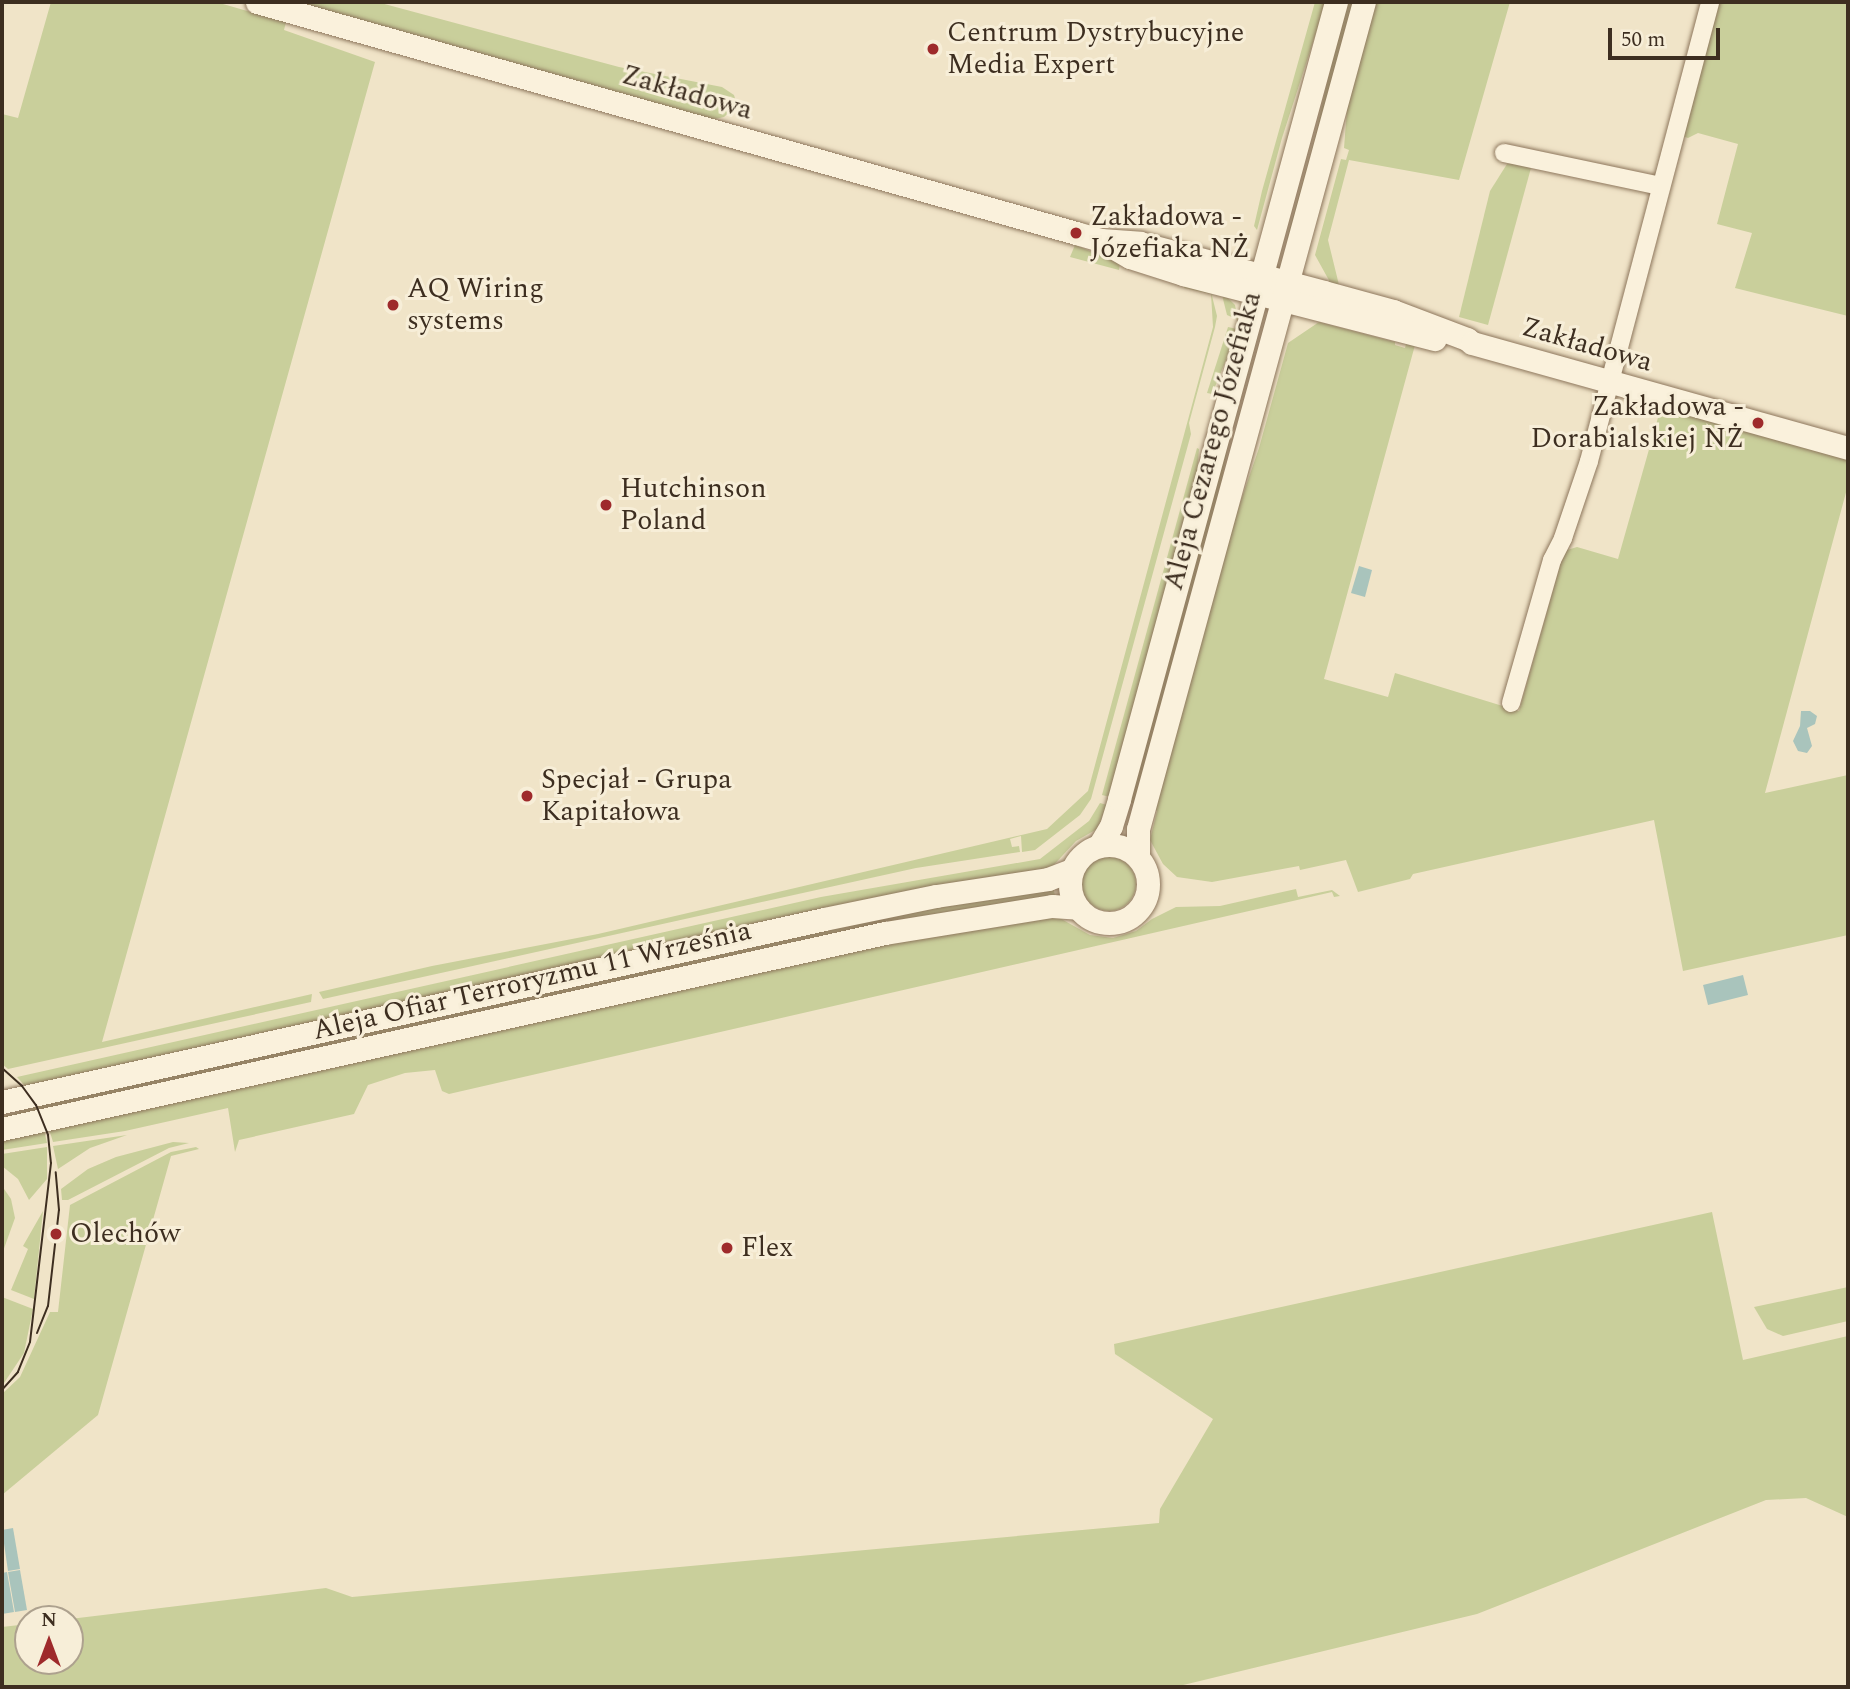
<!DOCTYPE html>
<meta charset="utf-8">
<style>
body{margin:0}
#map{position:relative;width:1850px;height:1689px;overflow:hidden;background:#f0e4c8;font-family:Spectral,serif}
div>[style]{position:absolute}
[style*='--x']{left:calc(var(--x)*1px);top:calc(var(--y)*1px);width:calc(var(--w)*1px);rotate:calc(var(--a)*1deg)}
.green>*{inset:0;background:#c9cf9b}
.round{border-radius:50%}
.water>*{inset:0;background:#a9c4bc}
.roads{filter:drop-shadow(0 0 2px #8d765c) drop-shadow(0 0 2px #8d765c)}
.minor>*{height:18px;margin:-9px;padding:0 9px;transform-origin:9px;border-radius:9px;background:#faf1dc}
.tertiary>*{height:23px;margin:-11.5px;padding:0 11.5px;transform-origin:11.5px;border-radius:11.5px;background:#faf1dc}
.tertiary>.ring{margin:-11.5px;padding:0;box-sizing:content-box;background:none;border:23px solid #faf1dc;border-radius:50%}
.tram>*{height:2px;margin:-1px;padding:0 1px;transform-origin:1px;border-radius:1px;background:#3d2e20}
.dots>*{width:19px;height:19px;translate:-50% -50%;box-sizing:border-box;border:4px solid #f7eed8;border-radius:50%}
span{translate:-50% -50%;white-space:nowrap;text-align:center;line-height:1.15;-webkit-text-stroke:6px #f7eed8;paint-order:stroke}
.poi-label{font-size:28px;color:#3d2e20}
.left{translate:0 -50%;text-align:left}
.right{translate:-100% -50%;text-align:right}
.street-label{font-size:28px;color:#3d2e20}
.frame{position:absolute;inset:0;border:4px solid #3d2e20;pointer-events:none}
.north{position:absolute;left:14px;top:1605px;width:70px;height:70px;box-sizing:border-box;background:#f7eed8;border:2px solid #ada18e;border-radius:50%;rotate:0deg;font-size:19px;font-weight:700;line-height:28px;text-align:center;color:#3d2e20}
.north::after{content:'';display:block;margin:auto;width:24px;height:32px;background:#9e2a2b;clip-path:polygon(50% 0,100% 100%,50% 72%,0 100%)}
.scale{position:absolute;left:1608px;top:28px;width:112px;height:32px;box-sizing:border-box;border:4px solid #3d2e20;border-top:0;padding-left:9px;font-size:21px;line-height:24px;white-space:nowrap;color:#3d2e20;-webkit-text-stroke:5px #f7eed8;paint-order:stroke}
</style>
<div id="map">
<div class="green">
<i style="clip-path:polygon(51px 2px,216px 2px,286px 22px,284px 30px,375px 62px,102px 1042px,312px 994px,311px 1002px,8px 1069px,2px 1064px,2px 114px,18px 118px)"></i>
<i style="clip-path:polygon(284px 2px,377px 2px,619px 67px,722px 87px,734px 95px,737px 105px,724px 117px,710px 120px)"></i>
<i style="clip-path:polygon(1315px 2px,1326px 2px,1282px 138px,1257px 230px,1254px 226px,1262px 191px)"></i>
<i style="clip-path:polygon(1345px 2px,1356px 2px,1291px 239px,1287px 238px,1314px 142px)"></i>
<i style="clip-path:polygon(1374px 2px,1510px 2px,1459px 180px,1349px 160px,1328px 240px,1339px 285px,1331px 284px,1315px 255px,1341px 159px,1346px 160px,1349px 150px,1344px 148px,1348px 96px)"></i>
<i style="clip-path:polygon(1716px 2px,1848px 2px,1848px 316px,1735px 288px,1752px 233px,1717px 224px,1738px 144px,1698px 133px,1688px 138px,1682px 136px)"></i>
<i style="clip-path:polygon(1513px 162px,1531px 168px,1488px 325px,1459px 317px,1490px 191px,1507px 164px)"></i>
<i style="clip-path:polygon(1075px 245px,1120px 263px,1119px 270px,1070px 257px)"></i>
<i style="clip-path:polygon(1185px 284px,1211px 292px,1217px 316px,1215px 327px,1189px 423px,1191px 434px,1091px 799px,1080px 815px,1035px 850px,1022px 852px,1021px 836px,1010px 839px,1012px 847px,1019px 846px,1020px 852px,916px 868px,323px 999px,319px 992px,432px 966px,598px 934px,1047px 829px,1088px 791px,1213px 327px,1211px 294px,1184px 288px)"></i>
<i style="clip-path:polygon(1221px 291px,1235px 305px,1238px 320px,1227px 315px)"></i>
<i style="clip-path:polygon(1319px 322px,1395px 342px,1395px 345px,1405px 348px,1406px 344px,1415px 345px,1324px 679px,1388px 697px,1395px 673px,1519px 711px,1564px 551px,1577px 547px,1618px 559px,1661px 407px,1848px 459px,1848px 485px,1765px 793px,1848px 775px,1848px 935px,1683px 971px,1654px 820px,1413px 874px,1410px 879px,1358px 892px,1346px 860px,1300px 870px,1299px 866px,1212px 882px,1177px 877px,1163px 864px,1150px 840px,1157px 811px,1154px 809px,1229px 535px,1259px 448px,1288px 343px)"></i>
<i style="clip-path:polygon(1228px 327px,1237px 329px,1231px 348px,1212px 394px,1207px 393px)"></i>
<i style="clip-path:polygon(1254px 334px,1258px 335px,1229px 441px,1217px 504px,1137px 804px,1126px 802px)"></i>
<i style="clip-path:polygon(1197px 448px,1199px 449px,1197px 475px,1110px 797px,1102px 795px)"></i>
<i style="clip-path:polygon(1100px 803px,1107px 805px,1097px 829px,1076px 841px,1050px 869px,26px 1087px,17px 1077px,821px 897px,1040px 859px,1089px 821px)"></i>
<i class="round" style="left:1082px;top:857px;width:54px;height:54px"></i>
<i style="clip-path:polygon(1053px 888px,1055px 895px,2px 1121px,2px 1117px,63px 1098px,882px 915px)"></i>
<i style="clip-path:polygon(1296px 889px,1298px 897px,1332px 890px,1340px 896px,1334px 897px,1332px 892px,449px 1094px,442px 1091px,435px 1070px,405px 1073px,368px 1085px,354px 1114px,239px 1140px,235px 1152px,228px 1108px,125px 1131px,53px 1142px,49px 1129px,886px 942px,1056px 916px,1090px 935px,1113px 938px,1136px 931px,1152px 919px,1176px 907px,1220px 906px)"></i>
<i style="clip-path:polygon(44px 1130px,47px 1143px,2px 1150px,2px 1139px)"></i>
<i style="clip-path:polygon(127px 1135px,90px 1148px,58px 1169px,53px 1146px)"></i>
<i style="clip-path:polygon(173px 1142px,189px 1143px,169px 1148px,68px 1200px,62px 1200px,61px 1189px,88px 1169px,116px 1157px)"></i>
<i style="clip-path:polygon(47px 1147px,47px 1179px,29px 1200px,18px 1179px,2px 1166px,2px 1154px)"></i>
<i style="clip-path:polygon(196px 1147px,199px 1149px,171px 1156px,98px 1415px,2px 1495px,2px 1394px,20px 1377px,50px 1312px,58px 1312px,70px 1205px,171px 1152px)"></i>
<i style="clip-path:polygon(2px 1186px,11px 1199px,15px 1218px,2px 1254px)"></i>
<i style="clip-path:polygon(43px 1211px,34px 1299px,11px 1290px,28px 1249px,23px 1246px)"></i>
<i style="clip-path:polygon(1712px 1212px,1743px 1360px,1848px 1336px,1848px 1517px,1806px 1498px,1766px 1500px,1477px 1614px,1175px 1687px,2px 1687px,2px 1627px,28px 1624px,28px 1661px,70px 1661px,70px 1619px,326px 1588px,352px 1597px,1159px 1523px,1160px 1509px,1213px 1419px,1115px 1354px,1114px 1344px)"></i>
<i style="clip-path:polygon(1848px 1287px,1848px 1321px,1783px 1336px,1767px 1329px,1754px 1307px)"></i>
<i style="clip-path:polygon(2px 1297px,33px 1309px,24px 1353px,2px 1386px)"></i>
</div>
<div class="water">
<i style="clip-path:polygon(1359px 566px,1372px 570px,1365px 597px,1351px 593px)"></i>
<i style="clip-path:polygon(1801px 711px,1810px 711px,1817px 716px,1815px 724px,1807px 728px,1812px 746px,1807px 753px,1798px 751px,1793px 741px,1800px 726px)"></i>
<i style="clip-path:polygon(1743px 975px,1748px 995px,1708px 1005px,1703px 985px)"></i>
<i style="clip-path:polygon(13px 1528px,20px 1569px,8px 1571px,2px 1530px)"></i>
<i style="clip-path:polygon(20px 1570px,27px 1610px,15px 1612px,8px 1572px)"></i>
<i style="clip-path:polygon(7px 1572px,14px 1612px,2px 1614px,2px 1573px)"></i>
</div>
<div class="roads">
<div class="minor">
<i style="--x:1504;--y:153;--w:160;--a:11.9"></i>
<i style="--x:1511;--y:703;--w:149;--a:-74"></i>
<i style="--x:1552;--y:560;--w:25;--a:-63"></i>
<i style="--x:1563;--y:538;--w:81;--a:-71.3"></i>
<i style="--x:1589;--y:461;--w:475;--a:-75.2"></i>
</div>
<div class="tertiary">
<i style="--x:257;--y:2;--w:851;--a:15.75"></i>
<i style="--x:1076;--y:233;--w:26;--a:16"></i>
<i style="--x:1101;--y:240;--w:39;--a:4"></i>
<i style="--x:1140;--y:243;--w:190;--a:14.9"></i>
<i style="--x:1324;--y:292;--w:72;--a:15.4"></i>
<i style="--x:1393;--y:311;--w:79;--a:20.7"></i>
<i style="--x:1467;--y:339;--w:6;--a:39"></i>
<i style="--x:1472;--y:343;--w:390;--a:15.6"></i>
<i style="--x:1109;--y:245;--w:24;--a:30"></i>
<i style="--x:1130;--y:257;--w:56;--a:17.8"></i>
<i style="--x:1183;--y:274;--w:260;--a:14.5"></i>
<i class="ring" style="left:1070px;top:845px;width:55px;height:55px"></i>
<i style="--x:1099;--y:846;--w:23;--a:-59"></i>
<i style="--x:1111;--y:826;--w:28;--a:-73"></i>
<i style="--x:1119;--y:799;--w:826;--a:-74.77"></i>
<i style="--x:1138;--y:857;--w:28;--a:-90"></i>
<i style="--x:1138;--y:829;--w:857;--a:-74.72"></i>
<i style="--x:2;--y:1102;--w:842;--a:-12.55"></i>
<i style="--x:824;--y:919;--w:114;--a:-11.6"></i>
<i style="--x:936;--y:896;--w:113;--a:-8.6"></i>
<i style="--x:1048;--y:879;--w:26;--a:-21"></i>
<i style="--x:2;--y:1129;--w:904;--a:-12.52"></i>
<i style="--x:885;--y:933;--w:169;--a:-9.2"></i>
<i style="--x:1052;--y:906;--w:26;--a:4"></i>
</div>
</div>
<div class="tram">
<i style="--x:2;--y:1068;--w:27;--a:42"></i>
<i style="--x:22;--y:1086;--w:24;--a:54"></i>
<i style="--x:36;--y:1105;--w:32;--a:68"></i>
<i style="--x:48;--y:1135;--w:28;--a:84"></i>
<i style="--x:51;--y:1163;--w:180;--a:96.7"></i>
<i style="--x:30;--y:1342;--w:32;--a:112"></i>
<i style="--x:18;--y:1372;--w:24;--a:132"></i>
<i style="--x:37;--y:1333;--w:29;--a:-68"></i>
<i style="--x:48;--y:1306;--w:97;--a:-83.5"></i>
<i style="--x:59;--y:1210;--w:38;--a:-95"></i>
</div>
<div class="dots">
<i style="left:933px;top:49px;background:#9e2a2b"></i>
<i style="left:1076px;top:233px;background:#9e2a2b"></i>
<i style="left:393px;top:305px;background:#9e2a2b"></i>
<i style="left:1758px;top:423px;background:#9e2a2b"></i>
<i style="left:606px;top:505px;background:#9e2a2b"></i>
<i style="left:527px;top:796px;background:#9e2a2b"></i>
<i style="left:56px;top:1234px;background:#9e2a2b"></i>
<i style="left:727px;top:1248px;background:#9e2a2b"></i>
</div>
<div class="poi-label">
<span class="left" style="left:947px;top:49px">Centrum Dystrybucyjne<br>Media Expert</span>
<span class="left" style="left:1090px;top:233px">Zakładowa -<br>Józefiaka NŻ</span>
<span class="left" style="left:407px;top:305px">AQ Wiring<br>systems</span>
<span class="right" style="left:1744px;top:423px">Zakładowa -<br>Dorabialskiej NŻ</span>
<span class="left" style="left:620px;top:505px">Hutchinson<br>Poland</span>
<span class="left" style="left:541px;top:796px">Specjał - Grupa<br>Kapitałowa</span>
<span class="left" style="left:70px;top:1234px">Olechów</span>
<span class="left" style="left:741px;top:1248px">Flex</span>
</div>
<div class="street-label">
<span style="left:687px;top:93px;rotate:16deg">Zakładowa</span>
<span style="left:1587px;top:345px;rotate:16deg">Zakładowa</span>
<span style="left:1213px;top:441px;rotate:-75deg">Aleja Cezarego Józefiaka</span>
<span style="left:532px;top:981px;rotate:-13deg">Aleja Ofiar Terroryzmu 11 Września</span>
</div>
<div class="frame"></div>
<div class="north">N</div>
<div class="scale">50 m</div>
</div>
